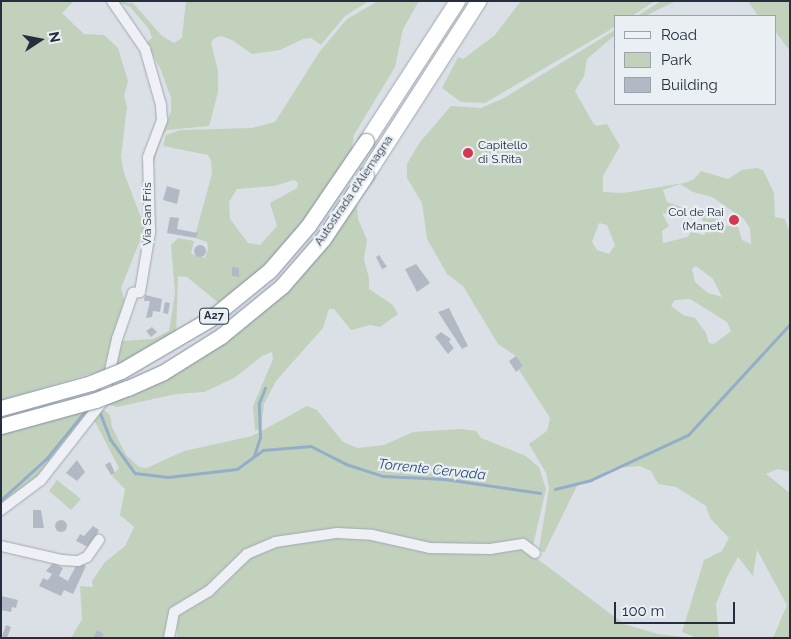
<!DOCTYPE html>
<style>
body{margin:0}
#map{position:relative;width:791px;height:639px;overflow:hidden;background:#dbe0e7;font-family:Raleway,sans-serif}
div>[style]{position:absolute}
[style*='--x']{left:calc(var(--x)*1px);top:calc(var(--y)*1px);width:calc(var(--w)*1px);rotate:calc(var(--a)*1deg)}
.green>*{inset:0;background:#c1d1bc}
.stream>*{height:2.5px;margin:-1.25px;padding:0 1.25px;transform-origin:1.25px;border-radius:1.25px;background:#94aec9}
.building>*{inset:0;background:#b2b9c4}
.round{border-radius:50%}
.roads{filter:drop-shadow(0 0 1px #a1a7b1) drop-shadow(0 0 1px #a1a7b1)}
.minor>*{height:10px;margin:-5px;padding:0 5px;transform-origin:5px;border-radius:5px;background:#eef0f5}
.highway>*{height:15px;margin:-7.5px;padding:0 7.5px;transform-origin:7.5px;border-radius:7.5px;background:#fff}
.bridges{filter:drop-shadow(0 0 1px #828d9e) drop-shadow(0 0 1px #828d9e)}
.highway-bridge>*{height:15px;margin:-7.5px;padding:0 7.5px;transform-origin:7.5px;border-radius:7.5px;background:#fff}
.dots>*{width:14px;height:14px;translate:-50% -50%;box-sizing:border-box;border:2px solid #eaeff4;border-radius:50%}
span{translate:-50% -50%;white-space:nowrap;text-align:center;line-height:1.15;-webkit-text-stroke:4.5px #eaeff4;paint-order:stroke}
.shield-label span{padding:1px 4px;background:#eaeff4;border:1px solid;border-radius:4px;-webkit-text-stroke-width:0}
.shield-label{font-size:11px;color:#252e3d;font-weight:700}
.poi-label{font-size:12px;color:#252e3d}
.left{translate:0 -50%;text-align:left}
.right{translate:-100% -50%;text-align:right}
.street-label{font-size:12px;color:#252e3d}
.water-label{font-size:14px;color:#2d4c73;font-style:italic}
.frame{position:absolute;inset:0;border:2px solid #252e3d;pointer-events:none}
.legend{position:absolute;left:614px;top:15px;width:162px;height:90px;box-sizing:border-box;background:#eaeff4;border:1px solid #9ba2ab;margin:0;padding:6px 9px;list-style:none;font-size:15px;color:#252e3d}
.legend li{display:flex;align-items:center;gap:10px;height:25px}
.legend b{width:25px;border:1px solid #9ba2ab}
.north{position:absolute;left:15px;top:15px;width:50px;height:50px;-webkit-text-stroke:4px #eaeff4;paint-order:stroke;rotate:79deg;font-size:14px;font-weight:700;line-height:20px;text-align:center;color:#252e3d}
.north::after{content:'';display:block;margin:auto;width:18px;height:22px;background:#252e3d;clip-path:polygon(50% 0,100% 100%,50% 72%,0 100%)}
.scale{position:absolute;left:614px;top:602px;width:121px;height:22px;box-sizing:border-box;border:2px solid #252e3d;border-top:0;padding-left:6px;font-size:15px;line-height:18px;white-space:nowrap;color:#252e3d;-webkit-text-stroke:4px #eaeff4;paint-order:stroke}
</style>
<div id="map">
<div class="green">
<i style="clip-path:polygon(1px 1px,74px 1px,62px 13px,84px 34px,104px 35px,118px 48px,128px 81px,124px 96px,127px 107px,121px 157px,124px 173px,145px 228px,121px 288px,127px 310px,107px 369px,1px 400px)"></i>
<i style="clip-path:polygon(115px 1px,133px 3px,162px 36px,174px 43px,182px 38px,186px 1px,369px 1px,345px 16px,321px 45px,311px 38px,303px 39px,280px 50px,252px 54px,232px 40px,221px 36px,215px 38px,211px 42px,218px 71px,218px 92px,209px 126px,167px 130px,162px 136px,151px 172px,154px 147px,171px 112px,171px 98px,161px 70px,146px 43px,152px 38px,149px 29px,130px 7px)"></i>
<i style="clip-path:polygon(evenodd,378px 1px,419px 1px,403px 29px,395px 67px,354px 135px,352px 147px,355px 149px,318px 205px,265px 267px,221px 305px,187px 277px,178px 276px,176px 336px,113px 367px,120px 341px,153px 339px,169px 331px,175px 293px,171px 245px,178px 238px,194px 241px,191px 254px,205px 258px,208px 248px,207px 242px,196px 238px,196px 232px,212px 174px,211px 160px,208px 155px,163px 146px,166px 135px,180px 130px,252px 128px,275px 122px,320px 51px,347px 19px,378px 1px,294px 180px,298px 183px,297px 188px,270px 203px,277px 226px,260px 245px,248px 243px,230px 219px,229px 202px,237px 189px,274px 186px,294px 180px)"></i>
<i style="clip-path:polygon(521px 1px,655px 1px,632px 16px,615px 16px,615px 26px,608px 31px,485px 103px,461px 102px,442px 88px,458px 57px,463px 59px,494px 36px)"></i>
<i style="clip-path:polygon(661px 1px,676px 1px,645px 16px,637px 16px)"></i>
<i style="clip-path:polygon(748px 1px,790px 1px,790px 51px,775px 31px,775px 16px,758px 16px)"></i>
<i style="clip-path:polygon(evenodd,615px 30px,615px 35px,587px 59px,584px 76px,575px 91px,593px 123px,596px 126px,607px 124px,620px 146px,603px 176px,603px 192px,623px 193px,684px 183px,693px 180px,701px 171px,728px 179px,742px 170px,757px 168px,763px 170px,774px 193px,775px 217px,785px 219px,790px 233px,790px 472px,778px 469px,766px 474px,790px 493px,790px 638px,773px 638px,787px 605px,757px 550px,753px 576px,738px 557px,727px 577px,716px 604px,719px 638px,697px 638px,682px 632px,704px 560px,722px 551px,729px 538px,710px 518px,706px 506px,676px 487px,658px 484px,651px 471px,640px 466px,614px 468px,577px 486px,544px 553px,539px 549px,549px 488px,546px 473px,529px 444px,547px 431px,550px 418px,519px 370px,523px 366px,516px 356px,498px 344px,463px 286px,447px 274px,427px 239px,422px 203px,407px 178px,407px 164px,420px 142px,451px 106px,481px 108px,504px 98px,615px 30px,680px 184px,693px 192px,712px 197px,744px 219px,750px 228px,751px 244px,742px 240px,738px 227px,723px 225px,709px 207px,701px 212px,705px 235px,691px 232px,688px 237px,663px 243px,662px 231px,669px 226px,662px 213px,679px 216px,685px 212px,681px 207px,667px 202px,663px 190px,680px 184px,615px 30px,599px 223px,607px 225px,615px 245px,609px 254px,597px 250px,592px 242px,599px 223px,615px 30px,696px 266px,713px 279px,722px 297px,708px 293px,695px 282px,692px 269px,696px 266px,615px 30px,690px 299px,727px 322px,731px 331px,714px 344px,709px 343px,706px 333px,695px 318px,683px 315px,671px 306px,675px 300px,690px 299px)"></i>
<i style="clip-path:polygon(357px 205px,358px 219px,367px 240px,364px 259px,369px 278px,369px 289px,393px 305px,398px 314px,380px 327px,370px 325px,351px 330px,334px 309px,329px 309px,323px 328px,276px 381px,264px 404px,261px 429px,255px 431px,253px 406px,273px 359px,272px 352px,262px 356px,234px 378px,204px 392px,176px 394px,117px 407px,106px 404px,174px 374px,243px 330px,309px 267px)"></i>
<i style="clip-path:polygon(307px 406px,317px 410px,343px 442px,358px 448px,384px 445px,413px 432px,461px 429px,476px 431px,481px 438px,526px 456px,539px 467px,546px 489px,531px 554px,624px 624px,658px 634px,690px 638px,177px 638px,177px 610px,218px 586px,216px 583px,174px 608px,174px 638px,102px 638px,104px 634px,97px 630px,93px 638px,71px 638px,82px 619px,80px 586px,93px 587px,92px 581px,105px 562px,125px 546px,134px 527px,120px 515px,125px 489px,112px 476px,119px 468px,93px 418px,101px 407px,110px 415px,112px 427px,126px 455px,139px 467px,147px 468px,184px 451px,252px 436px)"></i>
<i style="clip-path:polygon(94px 409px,51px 466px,1px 506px,1px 433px)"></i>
<i style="clip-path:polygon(57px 480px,81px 499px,71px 510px,49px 491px)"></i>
</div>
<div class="stream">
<i style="--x:100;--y:412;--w:30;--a:69"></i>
<i style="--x:111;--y:440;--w:41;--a:54"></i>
<i style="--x:135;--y:473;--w:33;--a:7"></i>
<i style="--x:168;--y:477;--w:69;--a:-6.6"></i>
<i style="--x:237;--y:469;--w:32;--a:-36"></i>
<i style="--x:263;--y:450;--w:48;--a:-4.8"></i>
<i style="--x:311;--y:446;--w:39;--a:27"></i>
<i style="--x:346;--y:464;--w:39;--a:18"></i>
<i style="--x:383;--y:476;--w:62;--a:2.8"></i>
<i style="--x:445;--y:479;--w:96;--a:8.4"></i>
<i style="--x:254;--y:456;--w:19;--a:-72"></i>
<i style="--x:260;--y:438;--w:35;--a:-92"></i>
<i style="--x:259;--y:403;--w:16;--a:-68"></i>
<i style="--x:555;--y:489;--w:37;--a:-14"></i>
<i style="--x:591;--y:480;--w:107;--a:-24.9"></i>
<i style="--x:688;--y:435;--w:151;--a:-47.4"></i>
<i style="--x:1;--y:500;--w:62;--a:-42.4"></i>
<i style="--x:47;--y:458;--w:62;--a:-50.9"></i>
</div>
<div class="building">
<i style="clip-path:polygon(167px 186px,180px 190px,177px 204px,163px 200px)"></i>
<i style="clip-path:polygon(170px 217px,179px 218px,177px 229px,198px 233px,196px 238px,167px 233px)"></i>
<i class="round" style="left:194px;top:245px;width:12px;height:12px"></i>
<i style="clip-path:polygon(379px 255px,387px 267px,382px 269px,376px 257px)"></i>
<i style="clip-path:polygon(416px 264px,430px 283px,417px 292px,405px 269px)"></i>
<i style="clip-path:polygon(232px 267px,239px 268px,239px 277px,232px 276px)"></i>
<i style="clip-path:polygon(145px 295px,162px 299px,160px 312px,153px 311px,152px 317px,146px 318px,150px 301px,144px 301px)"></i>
<i style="clip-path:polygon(165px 302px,170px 303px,168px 314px,163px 313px)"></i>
<i style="clip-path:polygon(449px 308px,468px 346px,462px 349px,438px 312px)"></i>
<i style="clip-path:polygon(152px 327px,157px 332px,151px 337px,146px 331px)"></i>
<i style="clip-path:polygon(441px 332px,451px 339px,449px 342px,454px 348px,448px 354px,435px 337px)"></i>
<i style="clip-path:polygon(516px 356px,523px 366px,516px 372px,509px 361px)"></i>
<i style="clip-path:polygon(77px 460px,85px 472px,77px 481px,66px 473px)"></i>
<i style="clip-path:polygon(110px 462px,115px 473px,111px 475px,105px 465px)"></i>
<i style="clip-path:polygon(33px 510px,41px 510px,44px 528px,33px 528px)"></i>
<i class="round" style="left:55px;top:520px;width:12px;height:12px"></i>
<i style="clip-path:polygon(93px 526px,99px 530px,90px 548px,76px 541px,80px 534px,84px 536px)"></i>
<i style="clip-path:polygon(78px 562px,86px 566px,73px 594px,64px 590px,61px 596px,39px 586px,43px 578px,48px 580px,52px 574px,46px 571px,53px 563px,63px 568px,59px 576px,68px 581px)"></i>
<i style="clip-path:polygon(1px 596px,18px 600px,16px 608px,12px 607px,11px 612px,1px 610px)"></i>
<i style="clip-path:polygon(6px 625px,11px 627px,7px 638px,2px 636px)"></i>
<i style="clip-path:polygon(97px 630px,104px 634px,102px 638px,93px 638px)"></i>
</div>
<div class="roads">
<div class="minor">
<i style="--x:1;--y:510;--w:50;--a:-36.9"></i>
<i style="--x:41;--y:480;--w:100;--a:-51.9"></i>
<i style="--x:103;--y:401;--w:64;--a:-77.3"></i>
<i style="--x:117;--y:339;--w:49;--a:-70.8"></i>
<i style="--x:133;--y:293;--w:7;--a:-8"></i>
<i style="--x:140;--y:292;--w:61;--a:-80.5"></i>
<i style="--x:150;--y:232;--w:75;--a:-91.5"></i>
<i style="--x:148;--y:157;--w:40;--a:-69"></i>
<i style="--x:162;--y:120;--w:15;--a:-94"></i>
<i style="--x:161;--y:105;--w:58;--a:-105.9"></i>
<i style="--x:145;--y:49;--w:58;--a:-124.5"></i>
<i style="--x:1;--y:546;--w:63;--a:12.9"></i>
<i style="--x:62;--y:560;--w:16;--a:4"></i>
<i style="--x:78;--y:561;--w:10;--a:-24"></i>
<i style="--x:87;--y:557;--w:21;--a:-55"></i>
<i style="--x:169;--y:638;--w:26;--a:-79"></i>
<i style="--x:174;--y:612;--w:41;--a:-31"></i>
<i style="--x:209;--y:591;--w:53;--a:-44.2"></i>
<i style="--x:247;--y:554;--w:30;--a:-23"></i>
<i style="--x:275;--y:542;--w:63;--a:-8.3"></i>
<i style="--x:337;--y:533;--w:35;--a:3"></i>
<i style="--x:372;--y:535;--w:59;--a:12.6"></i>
<i style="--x:430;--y:548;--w:60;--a:1"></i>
<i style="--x:490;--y:549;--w:33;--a:-9"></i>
<i style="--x:523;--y:544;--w:15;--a:37"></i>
</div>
<div class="highway">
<i style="--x:366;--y:141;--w:167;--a:-57"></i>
<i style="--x:366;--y:175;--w:207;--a:-57.2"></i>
</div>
</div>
<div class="bridges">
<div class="highway-bridge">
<i style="--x:1;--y:408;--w:93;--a:-15.5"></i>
<i style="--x:91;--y:383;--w:32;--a:-22"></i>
<i style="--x:121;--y:371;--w:103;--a:-30.3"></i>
<i style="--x:210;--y:319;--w:77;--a:-39.2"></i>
<i style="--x:270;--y:270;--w:58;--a:-49.2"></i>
<i style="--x:308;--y:226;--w:103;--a:-55.7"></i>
<i style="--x:1;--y:426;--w:98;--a:-15.3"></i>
<i style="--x:96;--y:400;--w:34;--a:-21"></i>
<i style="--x:128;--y:388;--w:37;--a:-24"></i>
<i style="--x:162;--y:373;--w:70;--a:-32.1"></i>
<i style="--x:221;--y:336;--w:79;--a:-39.3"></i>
<i style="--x:282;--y:286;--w:62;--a:-48.9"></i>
<i style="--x:323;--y:239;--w:77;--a:-56.1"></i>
</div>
</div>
<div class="dots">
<i style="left:468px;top:153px;background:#d4384f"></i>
<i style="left:734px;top:220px;background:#d4384f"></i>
</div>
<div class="shield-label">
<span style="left:214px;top:316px">A27</span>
</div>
<div class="poi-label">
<span class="left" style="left:478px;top:153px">Capitello<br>di S.Rita</span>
<span class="right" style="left:724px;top:220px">Col de Rai<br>(Manet)</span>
</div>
<div class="street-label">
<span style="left:354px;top:191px;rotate:-56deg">Autostrada d'Alemagna</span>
<span style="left:148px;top:214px;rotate:-90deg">Via San Fris</span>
</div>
<div class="water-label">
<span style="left:432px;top:469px;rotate:6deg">Torrente Cervada</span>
</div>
<div class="frame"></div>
<ul class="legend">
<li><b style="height:6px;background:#eef0f5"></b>Road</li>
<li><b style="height:14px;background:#c1d1bc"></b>Park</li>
<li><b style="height:14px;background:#b2b9c4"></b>Building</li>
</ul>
<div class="north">N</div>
<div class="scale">100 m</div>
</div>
